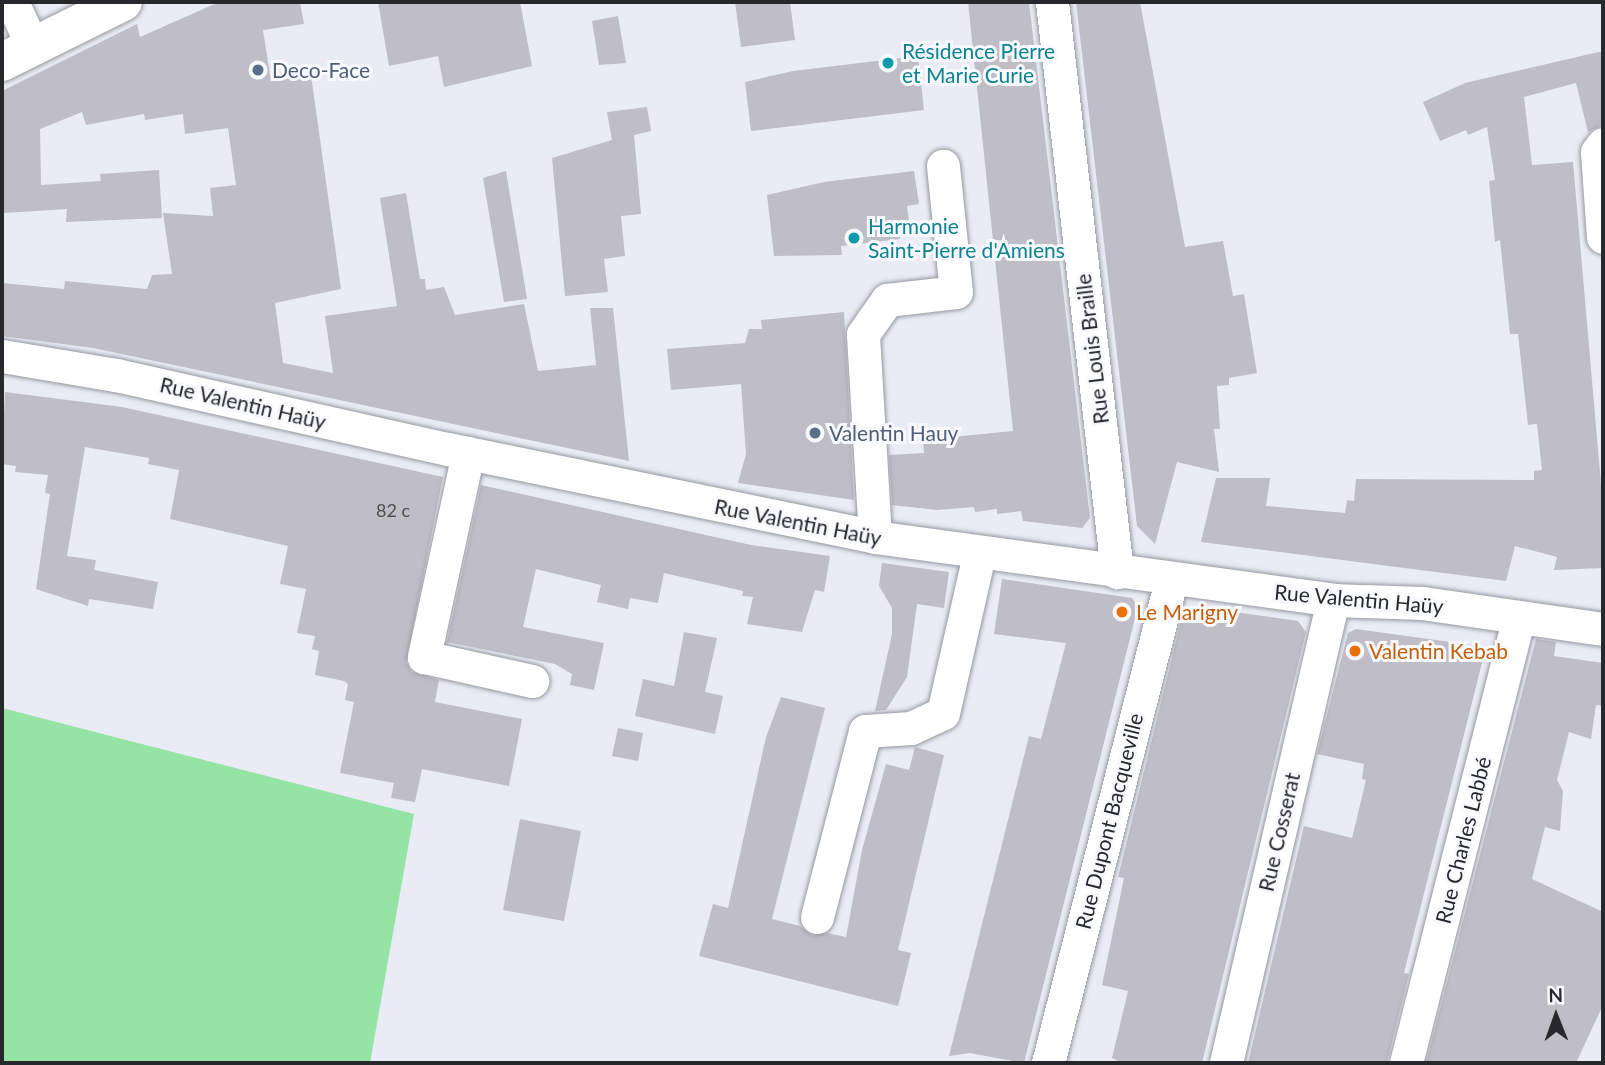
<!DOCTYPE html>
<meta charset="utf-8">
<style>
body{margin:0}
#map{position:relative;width:1605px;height:1065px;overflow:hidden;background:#e9ecf5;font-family:Lato,sans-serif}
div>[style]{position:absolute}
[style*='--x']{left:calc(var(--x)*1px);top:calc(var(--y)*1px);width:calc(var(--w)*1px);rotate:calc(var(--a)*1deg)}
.green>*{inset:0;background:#95e4a5}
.building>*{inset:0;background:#bfbdc6}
.roads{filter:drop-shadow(0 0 2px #9698a1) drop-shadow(0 0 2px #9698a1)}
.minor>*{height:33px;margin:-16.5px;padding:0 16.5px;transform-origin:16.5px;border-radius:16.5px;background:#fff}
.major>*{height:38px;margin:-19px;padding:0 19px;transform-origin:19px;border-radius:19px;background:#fff}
.dots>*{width:19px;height:19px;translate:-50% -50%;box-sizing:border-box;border:4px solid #f8f9ff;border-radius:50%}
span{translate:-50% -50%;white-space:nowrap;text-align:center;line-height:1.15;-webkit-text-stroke:6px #f8f9ff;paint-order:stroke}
.number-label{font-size:18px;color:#4d4d52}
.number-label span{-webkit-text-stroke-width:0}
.culture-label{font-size:21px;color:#0d838f}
.left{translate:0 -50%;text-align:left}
.service-label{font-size:21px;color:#4e5e75}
.street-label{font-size:21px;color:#27282b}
.food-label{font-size:21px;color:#c56008}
.frame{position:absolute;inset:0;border:4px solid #27282b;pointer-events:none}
.north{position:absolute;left:1521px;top:981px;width:70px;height:70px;-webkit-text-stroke:5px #f8f9ff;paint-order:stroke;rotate:359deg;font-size:19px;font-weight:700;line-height:28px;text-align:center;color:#27282b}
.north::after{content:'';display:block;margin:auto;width:24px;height:32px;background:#27282b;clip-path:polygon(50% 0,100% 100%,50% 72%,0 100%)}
</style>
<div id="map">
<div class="green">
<i style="clip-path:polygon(2px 708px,414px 814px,370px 1063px,2px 1063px)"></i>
</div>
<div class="building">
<i style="clip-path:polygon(219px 2px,300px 2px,304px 24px,263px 30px,271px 81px,311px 75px,341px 289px,275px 303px,283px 363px,333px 373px,325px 316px,397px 306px,380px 198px,406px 193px,420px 279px,425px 279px,426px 290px,444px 287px,455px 315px,524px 304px,538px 371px,596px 365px,590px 308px,613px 308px,629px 461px,93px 348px,2px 336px,2px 283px,64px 289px,65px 281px,147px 289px,152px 275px,172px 274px,163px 213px,213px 216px,210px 188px,236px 185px,228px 128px,185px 134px,183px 114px,145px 120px,144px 114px,86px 125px,82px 112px,40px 129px,41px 185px,101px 181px,100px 174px,159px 170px,162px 218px,66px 222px,67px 209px,4px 213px,2px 91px,137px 24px,140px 37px)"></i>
<i style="clip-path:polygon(378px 2px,520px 2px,532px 66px,444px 87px,438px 56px,389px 66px)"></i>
<i style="clip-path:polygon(735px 2px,790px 2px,795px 40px,741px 47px)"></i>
<i style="clip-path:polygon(968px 2px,1029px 2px,1090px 518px,1082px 528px,1023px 521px,1021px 511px,997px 514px,997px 509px,975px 512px,974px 507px,937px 510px,892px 505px,889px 455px,924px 453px,923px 442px,932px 439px,1013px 431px)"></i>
<i style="clip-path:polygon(1076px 2px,1140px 2px,1185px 247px,1223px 241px,1233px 296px,1244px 294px,1257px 373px,1229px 378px,1229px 385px,1217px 386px,1220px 429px,1214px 429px,1219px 472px,1177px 462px,1155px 544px,1137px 526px)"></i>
<i style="clip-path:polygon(618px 16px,626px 63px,599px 65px,592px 21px)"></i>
<i style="clip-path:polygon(1603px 51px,1603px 125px,1588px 132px,1576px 83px,1524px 97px,1532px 165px,1573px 162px,1603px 507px,1603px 568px,1554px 570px,1557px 557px,1515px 546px,1506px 581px,1201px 542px,1216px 478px,1270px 478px,1266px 506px,1345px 513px,1347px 500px,1354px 501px,1356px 479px,1534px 480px,1534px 471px,1542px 470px,1537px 424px,1528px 425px,1518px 334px,1510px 334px,1500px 240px,1495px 242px,1489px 181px,1495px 180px,1487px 127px,1468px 135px,1466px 130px,1440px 141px,1423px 102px,1465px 83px)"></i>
<i style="clip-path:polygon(918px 56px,924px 110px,751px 131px,745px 82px,793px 71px)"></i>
<i style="clip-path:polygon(647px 107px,651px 131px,634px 135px,641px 214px,621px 216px,625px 256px,604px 259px,608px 292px,565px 296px,552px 158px,612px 140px,607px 112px)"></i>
<i style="clip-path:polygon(506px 171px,527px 299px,504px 302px,483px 178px)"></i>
<i style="clip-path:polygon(914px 171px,919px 204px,907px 206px,909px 221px,898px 222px,900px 239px,841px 246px,842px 255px,774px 256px,767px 195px,824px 182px)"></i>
<i style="clip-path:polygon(844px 312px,854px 500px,738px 483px,746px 454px,741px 384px,671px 390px,667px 349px,745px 343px,749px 329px,762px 329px,761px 320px)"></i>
<i style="clip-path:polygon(5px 392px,122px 407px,443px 477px,406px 662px,412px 672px,439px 680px,435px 702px,522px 719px,509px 786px,422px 769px,415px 802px,391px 798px,394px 783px,340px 773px,354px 702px,345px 700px,348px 684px,344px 681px,315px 675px,319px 651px,312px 649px,315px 636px,297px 633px,306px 589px,280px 584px,288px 546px,170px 519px,179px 470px,148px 464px,149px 458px,85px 447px,67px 556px,96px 560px,94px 570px,158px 582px,153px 609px,89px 599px,88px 606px,36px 589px,50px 494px,45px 493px,48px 475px,15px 472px,16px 466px,2px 464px)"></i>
<i style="clip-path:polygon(481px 485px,751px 545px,830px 556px,824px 592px,815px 590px,802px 632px,747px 624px,753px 597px,742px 596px,743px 591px,664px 573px,658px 603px,630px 598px,628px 609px,597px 602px,601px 585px,536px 569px,523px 627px,604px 643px,594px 690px,570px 685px,572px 674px,555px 664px,447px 642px)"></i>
<i style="clip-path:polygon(882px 563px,949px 572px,944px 608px,917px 604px,907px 677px,886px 710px,875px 711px,892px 634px,892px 608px,879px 586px)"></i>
<i style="clip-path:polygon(1002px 579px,1132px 598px,1138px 606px,1024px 1063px,970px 1053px,949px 1056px,1029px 736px,1041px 739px,1066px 643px,994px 634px)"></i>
<i style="clip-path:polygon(1192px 606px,1298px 621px,1306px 632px,1202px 1063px,1123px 1063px,1112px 1058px,1128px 991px,1102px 985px,1124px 878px,1118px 877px,1183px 613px)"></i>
<i style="clip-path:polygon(1356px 629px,1486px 647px,1404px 973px,1409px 974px,1387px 1063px,1248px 1063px,1304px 826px,1352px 838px,1366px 780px,1362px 779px,1364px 764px,1317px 754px,1348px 633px)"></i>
<i style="clip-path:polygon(684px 632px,717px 638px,705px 692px,723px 696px,715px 734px,635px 716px,643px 679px,674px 686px)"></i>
<i style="clip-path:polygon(1536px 639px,1556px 642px,1554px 656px,1603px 663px,1603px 706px,1596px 705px,1591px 739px,1569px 732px,1557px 780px,1563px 791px,1560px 831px,1545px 827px,1532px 879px,1603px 912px,1603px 1005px,1576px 1063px,1426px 1063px)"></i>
<i style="clip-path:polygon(781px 697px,825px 708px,772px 919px,800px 926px,812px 935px,827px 933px,846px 937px,862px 850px,886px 764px,909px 770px,915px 747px,944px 755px,898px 950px,911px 953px,898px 1006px,699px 956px,713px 904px,728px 908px,766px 737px)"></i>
<i style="clip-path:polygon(618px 728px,643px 733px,638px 761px,612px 756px)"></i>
<i style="clip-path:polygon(520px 819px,581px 831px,564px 921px,503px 910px)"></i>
</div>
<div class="roads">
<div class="minor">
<i style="--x:12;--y:2;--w:50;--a:65"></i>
<i style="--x:1052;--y:2;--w:574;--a:83.49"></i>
<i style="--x:1603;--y:144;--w:10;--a:127"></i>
<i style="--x:1597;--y:152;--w:85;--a:86"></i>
<i style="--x:2;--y:356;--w:116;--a:9.5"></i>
<i style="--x:116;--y:375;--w:340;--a:12.6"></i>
<i style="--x:448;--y:449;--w:436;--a:11.6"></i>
<i style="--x:875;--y:537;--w:462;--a:7.8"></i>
<i style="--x:1333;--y:600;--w:89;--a:1.9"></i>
<i style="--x:1422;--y:603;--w:183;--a:8.2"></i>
<i style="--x:468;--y:453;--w:209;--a:102.2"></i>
<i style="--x:424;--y:657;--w:111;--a:12.5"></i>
<i style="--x:875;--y:537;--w:203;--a:-93.4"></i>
<i style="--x:863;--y:334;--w:42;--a:-54.8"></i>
<i style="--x:887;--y:300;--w:69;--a:-6.6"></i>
<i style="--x:956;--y:292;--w:127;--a:-95.9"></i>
<i style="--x:817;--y:917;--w:192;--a:-75.5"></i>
<i style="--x:865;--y:731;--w:46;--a:-3.7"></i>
<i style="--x:911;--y:728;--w:35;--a:-25"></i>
<i style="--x:943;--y:713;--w:163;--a:-77.2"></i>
<i style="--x:1048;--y:1063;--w:499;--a:-75.7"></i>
<i style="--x:1226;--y:1063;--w:475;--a:-77"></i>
<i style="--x:1406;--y:1063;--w:460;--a:-75.8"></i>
</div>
<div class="major">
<i style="--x:2;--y:62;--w:135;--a:-26.4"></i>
</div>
</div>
<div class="dots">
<i style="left:888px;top:63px;background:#0f9aa8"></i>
<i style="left:258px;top:70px;background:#5c6f8a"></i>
<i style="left:854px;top:238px;background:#0f9aa8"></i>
<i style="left:815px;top:433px;background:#5c6f8a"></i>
<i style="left:1122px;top:612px;background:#e8710a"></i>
<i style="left:1355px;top:651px;background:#e8710a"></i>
</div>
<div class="number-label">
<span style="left:393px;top:510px">82 c</span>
</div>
<div class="culture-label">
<span class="left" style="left:902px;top:63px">Résidence Pierre<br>et Marie Curie</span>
<span class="left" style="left:868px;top:238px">Harmonie<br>Saint-Pierre d'Amiens</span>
</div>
<div class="service-label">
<span class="left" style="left:272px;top:70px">Deco-Face</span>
<span class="left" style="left:829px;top:433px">Valentin Hauy</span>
</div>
<div class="street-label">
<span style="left:1092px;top:349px;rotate:-97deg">Rue Louis Braille</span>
<span style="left:243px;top:403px;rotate:13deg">Rue Valentin Haüy</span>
<span style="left:798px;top:522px;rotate:11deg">Rue Valentin Haüy</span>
<span style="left:1359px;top:599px;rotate:5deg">Rue Valentin Haüy</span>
<span style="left:1109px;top:821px;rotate:-76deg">Rue Dupont Bacqueville</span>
<span style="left:1279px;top:832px;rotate:-77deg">Rue Cosserat</span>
<span style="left:1463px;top:840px;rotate:-76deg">Rue Charles Labbé</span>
</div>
<div class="food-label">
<span class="left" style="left:1136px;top:612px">Le Marigny</span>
<span class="left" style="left:1369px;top:651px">Valentin Kebab</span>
</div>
<div class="frame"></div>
<div class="north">N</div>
</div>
